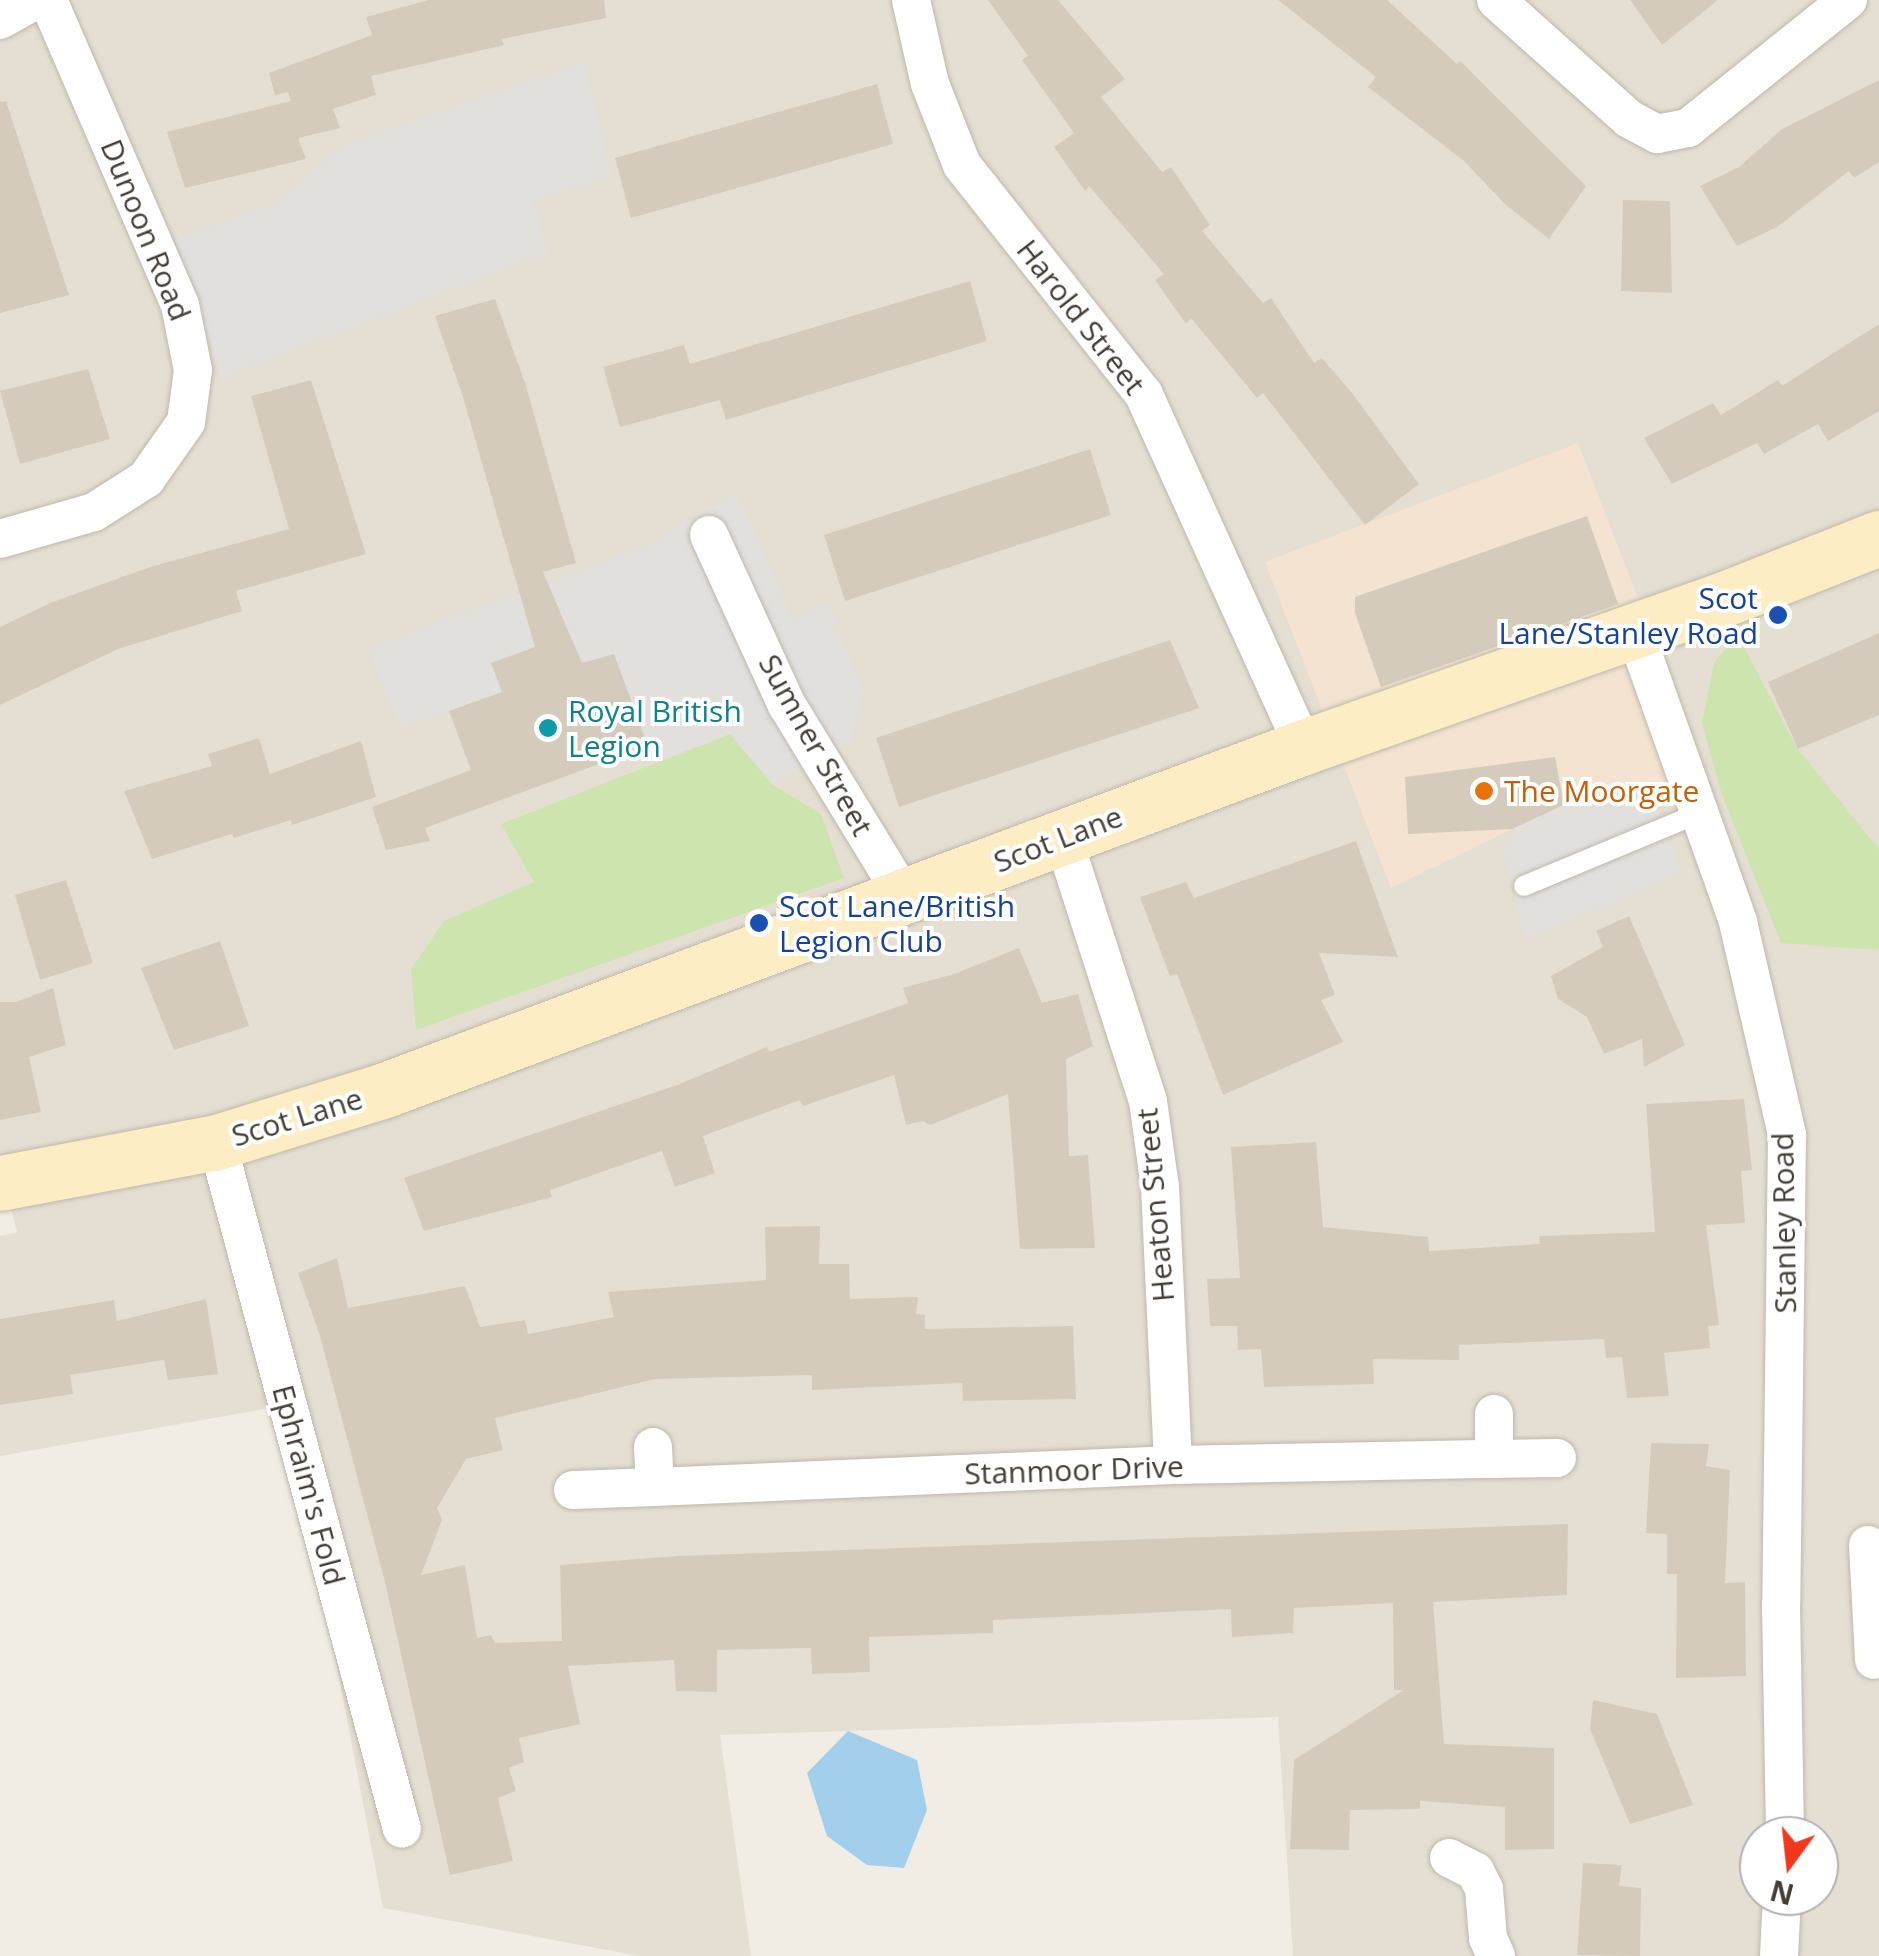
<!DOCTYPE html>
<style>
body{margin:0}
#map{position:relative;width:1879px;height:1956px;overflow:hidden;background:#f1ede4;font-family:"Open Sans",sans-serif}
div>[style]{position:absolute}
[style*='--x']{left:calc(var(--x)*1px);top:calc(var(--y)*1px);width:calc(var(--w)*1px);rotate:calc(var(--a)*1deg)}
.residential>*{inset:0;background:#e5dfd3}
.commercial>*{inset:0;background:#f3e3d0}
.green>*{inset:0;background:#cde4ae}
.parking>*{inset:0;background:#e2e0dd}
.water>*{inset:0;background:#a2d0ec}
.building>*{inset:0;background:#d5cbbd}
.roads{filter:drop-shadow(0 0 2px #bfb8aa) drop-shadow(0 0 2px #bfb8aa)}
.lane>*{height:20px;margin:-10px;padding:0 10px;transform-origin:10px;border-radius:10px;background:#fff}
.street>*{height:38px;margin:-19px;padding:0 19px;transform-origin:19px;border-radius:19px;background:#fff}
.secondary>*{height:55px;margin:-27.5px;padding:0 27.5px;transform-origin:27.5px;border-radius:27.5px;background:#fcedc4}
.dots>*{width:28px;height:28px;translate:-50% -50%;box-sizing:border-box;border:5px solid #fff;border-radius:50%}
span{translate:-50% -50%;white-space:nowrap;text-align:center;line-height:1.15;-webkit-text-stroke:8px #fff;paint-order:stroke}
.street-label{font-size:30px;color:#433d34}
.transit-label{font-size:30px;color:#164399}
.right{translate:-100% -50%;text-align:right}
.left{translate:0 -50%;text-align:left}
.culture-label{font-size:30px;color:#0d838f}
.food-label{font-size:30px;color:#c56008}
.north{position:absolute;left:1739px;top:1816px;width:100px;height:100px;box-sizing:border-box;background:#fff;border:2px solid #b4b1ae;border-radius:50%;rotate:195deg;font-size:28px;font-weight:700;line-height:40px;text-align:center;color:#433d34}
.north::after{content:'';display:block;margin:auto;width:35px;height:45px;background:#f1381c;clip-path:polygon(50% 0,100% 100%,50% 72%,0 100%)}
</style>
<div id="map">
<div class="residential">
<i style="clip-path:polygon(evenodd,0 0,1879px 0,1879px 1956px,1293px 1956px,1278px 1717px,720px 1735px,751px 1956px,639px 1956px,383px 1908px,287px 1405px,0 1456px,0 1236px,17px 1232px,0 1165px,0 0,1759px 1836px,1819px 1836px,1819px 1896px,1759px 1896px,1759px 1836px)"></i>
</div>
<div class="commercial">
<i style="clip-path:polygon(1578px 443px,1704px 769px,1512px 829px,1391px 888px,1265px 562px)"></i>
</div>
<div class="green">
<i style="clip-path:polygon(1737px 634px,1797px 748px,1879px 849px,1879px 950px,1781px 943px,1721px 792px,1702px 723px,1714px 663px)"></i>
<i style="clip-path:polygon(730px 734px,773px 785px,821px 814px,844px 878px,416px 1030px,411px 969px,444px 921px,534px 882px,501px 824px)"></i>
</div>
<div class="parking">
<i style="clip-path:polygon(584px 62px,611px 176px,532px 201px,548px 253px,224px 377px,171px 241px,273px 204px,344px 145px)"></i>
<i style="clip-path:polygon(737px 492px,793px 620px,828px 601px,863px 692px,851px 742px,774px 785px,730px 734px,665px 759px,648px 746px,614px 654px,582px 663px,570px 635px,491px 663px,502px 692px,401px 729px,368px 648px,647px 546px)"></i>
<i style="clip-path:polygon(1609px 786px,1655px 794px,1681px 873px,1525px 940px,1503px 849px,1522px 824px)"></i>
</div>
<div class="water">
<i style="clip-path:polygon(848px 1731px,917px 1760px,927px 1810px,904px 1868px,867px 1865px,827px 1836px,807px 1773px)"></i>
</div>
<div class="building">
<i style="clip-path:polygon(429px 0,604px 0,606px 18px,502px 39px,504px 45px,371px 76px,376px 95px,333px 109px,340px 128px,298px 138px,306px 159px,185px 188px,167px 132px,291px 101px,288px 92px,275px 95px,269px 73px,372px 35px,366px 17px)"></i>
<i style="clip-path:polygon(988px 0,1058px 0,1125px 79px,1101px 97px,1162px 172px,1171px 167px,1210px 225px,1202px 231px,1263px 303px,1271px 298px,1314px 363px,1322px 358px,1352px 393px,1419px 484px,1365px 525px,1263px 393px,1257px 398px,1191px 318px,1186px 324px,1155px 280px,1164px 274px,1089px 186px,1085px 191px,1054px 147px,1074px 133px,1022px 60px,1028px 56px)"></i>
<i style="clip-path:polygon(1278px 0,1387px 0,1457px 64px,1460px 61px,1586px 186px,1549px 239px,1506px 205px,1464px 161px,1368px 87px,1376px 77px)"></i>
<i style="clip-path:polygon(1630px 0,1718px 0,1662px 45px)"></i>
<i style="clip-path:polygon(1879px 80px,1879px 162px,1854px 178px,1849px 171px,1777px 227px,1737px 246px,1700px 186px,1739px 167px,1782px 129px)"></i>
<i style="clip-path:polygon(877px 84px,893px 144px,631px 218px,615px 158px)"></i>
<i style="clip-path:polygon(6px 101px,69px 295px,0 313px,0 102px)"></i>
<i style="clip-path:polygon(1623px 200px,1670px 201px,1672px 293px,1621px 291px)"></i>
<i style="clip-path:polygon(970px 281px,987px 341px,726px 420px,720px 400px,620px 427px,603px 367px,684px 345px,690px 364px)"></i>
<i style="clip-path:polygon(495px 299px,526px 386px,576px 563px,543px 572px,582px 663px,614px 654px,648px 746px,425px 828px,430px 841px,386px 850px,372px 807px,471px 770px,449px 711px,502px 692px,491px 663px,535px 647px,463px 397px,435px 316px)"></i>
<i style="clip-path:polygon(1879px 324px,1879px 411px,1828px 441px,1818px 424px,1764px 454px,1757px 443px,1672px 484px,1644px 438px,1713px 403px,1721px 415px,1778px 380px,1782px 386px)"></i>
<i style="clip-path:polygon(88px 369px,110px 439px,20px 464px,0 391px)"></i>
<i style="clip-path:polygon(311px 380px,366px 554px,236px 591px,242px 611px,118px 649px,0 705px,0 627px,50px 603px,150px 567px,289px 529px,251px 396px)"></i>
<i style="clip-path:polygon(1090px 449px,1111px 515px,845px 601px,824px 535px)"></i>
<i style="clip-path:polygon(1587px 516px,1618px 604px,1381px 687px,1355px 613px,1355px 597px)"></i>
<i style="clip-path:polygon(1879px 633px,1879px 715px,1798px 749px,1768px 682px)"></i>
<i style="clip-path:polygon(1170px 640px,1199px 708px,899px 807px,876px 738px)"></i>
<i style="clip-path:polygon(259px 738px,270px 774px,361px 741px,376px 797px,292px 825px,291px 820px,234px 838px,232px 834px,152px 859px,124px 791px,212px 766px,208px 754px)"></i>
<i style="clip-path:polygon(1555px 757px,1564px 805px,1512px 829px,1408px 834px,1405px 777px)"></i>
<i style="clip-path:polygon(1356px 841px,1398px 957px,1319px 953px,1335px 995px,1321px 1000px,1343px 1042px,1223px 1095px,1177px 974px,1170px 976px,1140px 897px,1186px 882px,1194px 898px)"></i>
<i style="clip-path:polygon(66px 880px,93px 963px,40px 980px,15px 895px)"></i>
<i style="clip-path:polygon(1629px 916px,1685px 1045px,1644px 1067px,1642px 1039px,1604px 1054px,1587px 1017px,1558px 999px,1551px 976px,1603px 947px,1596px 931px)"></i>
<i style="clip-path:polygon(220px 941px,249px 1026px,174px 1050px,141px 968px)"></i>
<i style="clip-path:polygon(1019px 948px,1042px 1003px,1078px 994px,1093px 1046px,1066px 1059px,1069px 1156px,1088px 1155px,1095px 1248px,1020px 1249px,1008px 1094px,930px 1125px,923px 1121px,906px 1125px,894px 1075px,803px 1106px,800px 1100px,703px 1136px,715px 1173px,675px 1187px,662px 1151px,550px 1190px,552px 1197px,424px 1231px,404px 1178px,680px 1084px,767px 1047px,769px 1052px,908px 1003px,903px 988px,954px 974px)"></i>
<i style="clip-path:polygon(53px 988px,66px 1045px,29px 1057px,41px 1112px,0 1120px,0 1002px,16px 1002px)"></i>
<i style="clip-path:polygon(1744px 1099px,1752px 1170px,1741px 1171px,1745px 1223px,1706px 1225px,1719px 1325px,1708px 1326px,1710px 1348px,1664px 1353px,1669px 1396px,1627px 1398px,1622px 1357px,1606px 1358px,1604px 1339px,1459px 1345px,1459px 1360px,1373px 1359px,1374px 1384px,1264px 1387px,1261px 1349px,1238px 1350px,1237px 1326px,1210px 1326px,1207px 1279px,1240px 1278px,1231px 1147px,1316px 1142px,1323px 1227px,1428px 1237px,1429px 1251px,1540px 1244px,1539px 1236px,1655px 1232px,1646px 1104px)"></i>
<i style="clip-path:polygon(820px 1226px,819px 1264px,849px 1264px,850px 1299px,918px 1297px,916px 1314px,925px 1315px,925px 1329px,1073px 1326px,1076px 1399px,963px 1401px,962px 1383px,812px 1390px,812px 1375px,655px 1379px,495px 1418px,503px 1450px,466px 1459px,437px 1508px,442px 1520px,421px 1575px,465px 1565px,477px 1638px,491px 1635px,495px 1643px,562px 1641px,560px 1565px,677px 1556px,1568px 1524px,1567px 1595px,1433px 1602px,1444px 1744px,1554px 1748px,1554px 1849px,1505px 1850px,1505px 1807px,1420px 1801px,1420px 1809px,1350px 1810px,1349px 1850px,1290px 1849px,1294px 1760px,1404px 1690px,1394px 1690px,1393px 1603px,1294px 1608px,1293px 1633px,1232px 1637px,1231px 1609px,993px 1620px,993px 1633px,869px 1637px,870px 1672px,812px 1674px,811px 1648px,717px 1650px,717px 1692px,676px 1691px,674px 1660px,568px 1666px,580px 1724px,519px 1738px,524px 1762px,509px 1768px,516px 1791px,498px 1798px,513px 1861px,450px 1875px,385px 1582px,320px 1336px,298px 1273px,337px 1258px,348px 1308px,465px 1286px,480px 1327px,525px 1320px,528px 1334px,614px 1317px,608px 1292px,766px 1280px,765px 1227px)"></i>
<i style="clip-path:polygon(206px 1299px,218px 1374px,168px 1380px,164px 1360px,70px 1375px,73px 1394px,0 1405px,0 1319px,114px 1300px,117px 1321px)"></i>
<i style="clip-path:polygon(1651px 1443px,1709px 1444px,1706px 1466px,1730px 1470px,1725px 1583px,1745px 1582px,1746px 1676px,1676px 1678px,1677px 1574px,1667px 1574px,1667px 1534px,1646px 1533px)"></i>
<i style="clip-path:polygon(1593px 1700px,1657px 1714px,1693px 1805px,1630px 1824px,1590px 1729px)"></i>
<i style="clip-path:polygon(1583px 1863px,1622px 1865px,1619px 1886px,1641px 1888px,1640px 1956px,1577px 1955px)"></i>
</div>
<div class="roads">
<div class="lane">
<i style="--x:1524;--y:886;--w:190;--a:-22.6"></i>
</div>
<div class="street">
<i style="--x:911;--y:0;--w:86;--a:77.3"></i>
<i style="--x:930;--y:84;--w:87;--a:68.4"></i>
<i style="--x:962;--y:165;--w:293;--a:51.6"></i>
<i style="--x:1144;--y:395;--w:387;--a:65.6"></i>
<i style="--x:1496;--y:0;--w:178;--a:41.8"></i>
<i style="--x:1629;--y:119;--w:32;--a:28"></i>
<i style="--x:1657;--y:134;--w:32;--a:-11"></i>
<i style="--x:1688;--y:128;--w:205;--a:-38.7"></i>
<i style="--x:0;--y:20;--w:41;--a:-29.1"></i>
<i style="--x:709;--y:535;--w:187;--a:65.4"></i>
<i style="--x:787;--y:705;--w:225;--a:58.6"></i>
<i style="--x:0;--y:539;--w:98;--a:-16"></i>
<i style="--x:94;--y:512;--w:62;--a:-32.4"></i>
<i style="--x:146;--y:479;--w:70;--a:-54.9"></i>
<i style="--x:186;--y:422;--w:52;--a:-82.3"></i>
<i style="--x:193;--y:370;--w:66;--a:-101.3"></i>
<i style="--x:180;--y:305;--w:332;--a:-113.4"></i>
<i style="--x:1635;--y:632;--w:308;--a:70.4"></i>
<i style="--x:1738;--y:922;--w:219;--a:77"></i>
<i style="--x:1787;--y:1135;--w:470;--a:90.7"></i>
<i style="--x:1781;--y:1605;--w:231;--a:89"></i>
<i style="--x:1063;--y:838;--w:276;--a:72.1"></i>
<i style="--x:1148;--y:1101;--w:87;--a:82.1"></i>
<i style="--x:1160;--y:1187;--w:278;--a:87.3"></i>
<i style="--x:217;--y:1142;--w:711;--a:74.93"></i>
<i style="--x:1494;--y:1414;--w:45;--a:90"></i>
<i style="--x:1494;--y:1459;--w:63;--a:-0.9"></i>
<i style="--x:655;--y:1487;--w:518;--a:-2.43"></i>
<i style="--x:1173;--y:1465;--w:321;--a:-1.1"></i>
<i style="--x:573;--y:1490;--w:82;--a:-2.1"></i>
<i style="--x:655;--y:1487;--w:40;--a:-92.9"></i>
<i style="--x:1868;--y:1545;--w:115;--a:87"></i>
<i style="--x:1449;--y:1858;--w:29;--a:27"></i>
<i style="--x:1475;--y:1871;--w:20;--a:63"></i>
<i style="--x:1484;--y:1889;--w:49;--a:85.3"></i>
<i style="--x:1488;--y:1938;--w:20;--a:66"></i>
<i style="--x:1779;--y:1956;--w:60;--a:-87.1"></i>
</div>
<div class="secondary">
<i style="--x:0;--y:1183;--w:221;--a:-10.7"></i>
<i style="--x:217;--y:1142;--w:173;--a:-17.2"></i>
<i style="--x:382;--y:1091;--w:984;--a:-20.46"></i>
<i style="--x:1304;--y:747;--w:440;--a:-19.4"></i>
<i style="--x:1719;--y:601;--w:172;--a:-21.5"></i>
</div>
</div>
<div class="dots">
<i style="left:1778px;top:615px;background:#1a4fb4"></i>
<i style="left:548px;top:728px;background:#0f9aa8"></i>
<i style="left:1484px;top:791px;background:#e8710a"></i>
<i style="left:759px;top:923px;background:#1a4fb4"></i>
</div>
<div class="street-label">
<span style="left:146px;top:230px;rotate:68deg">Dunoon Road</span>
<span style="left:1081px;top:317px;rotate:52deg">Harold Street</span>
<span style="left:816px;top:745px;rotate:61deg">Sumner Street</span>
<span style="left:1058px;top:839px;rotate:-21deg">Scot Lane</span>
<span style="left:297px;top:1117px;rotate:-17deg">Scot Lane</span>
<span style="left:1155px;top:1205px;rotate:-95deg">Heaton Street</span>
<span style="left:1784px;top:1223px;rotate:-91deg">Stanley Road</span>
<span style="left:1074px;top:1470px;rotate:-2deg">Stanmoor Drive</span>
<span style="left:309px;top:1485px;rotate:75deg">Ephraim's Fold</span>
</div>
<div class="transit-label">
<span class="right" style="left:1758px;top:615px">Scot<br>Lane/Stanley Road</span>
<span class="left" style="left:779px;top:923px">Scot Lane/British<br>Legion Club</span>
</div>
<div class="culture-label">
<span class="left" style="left:568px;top:728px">Royal British<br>Legion</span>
</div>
<div class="food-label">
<span class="left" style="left:1504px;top:791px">The Moorgate</span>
</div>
<div class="north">N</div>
</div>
